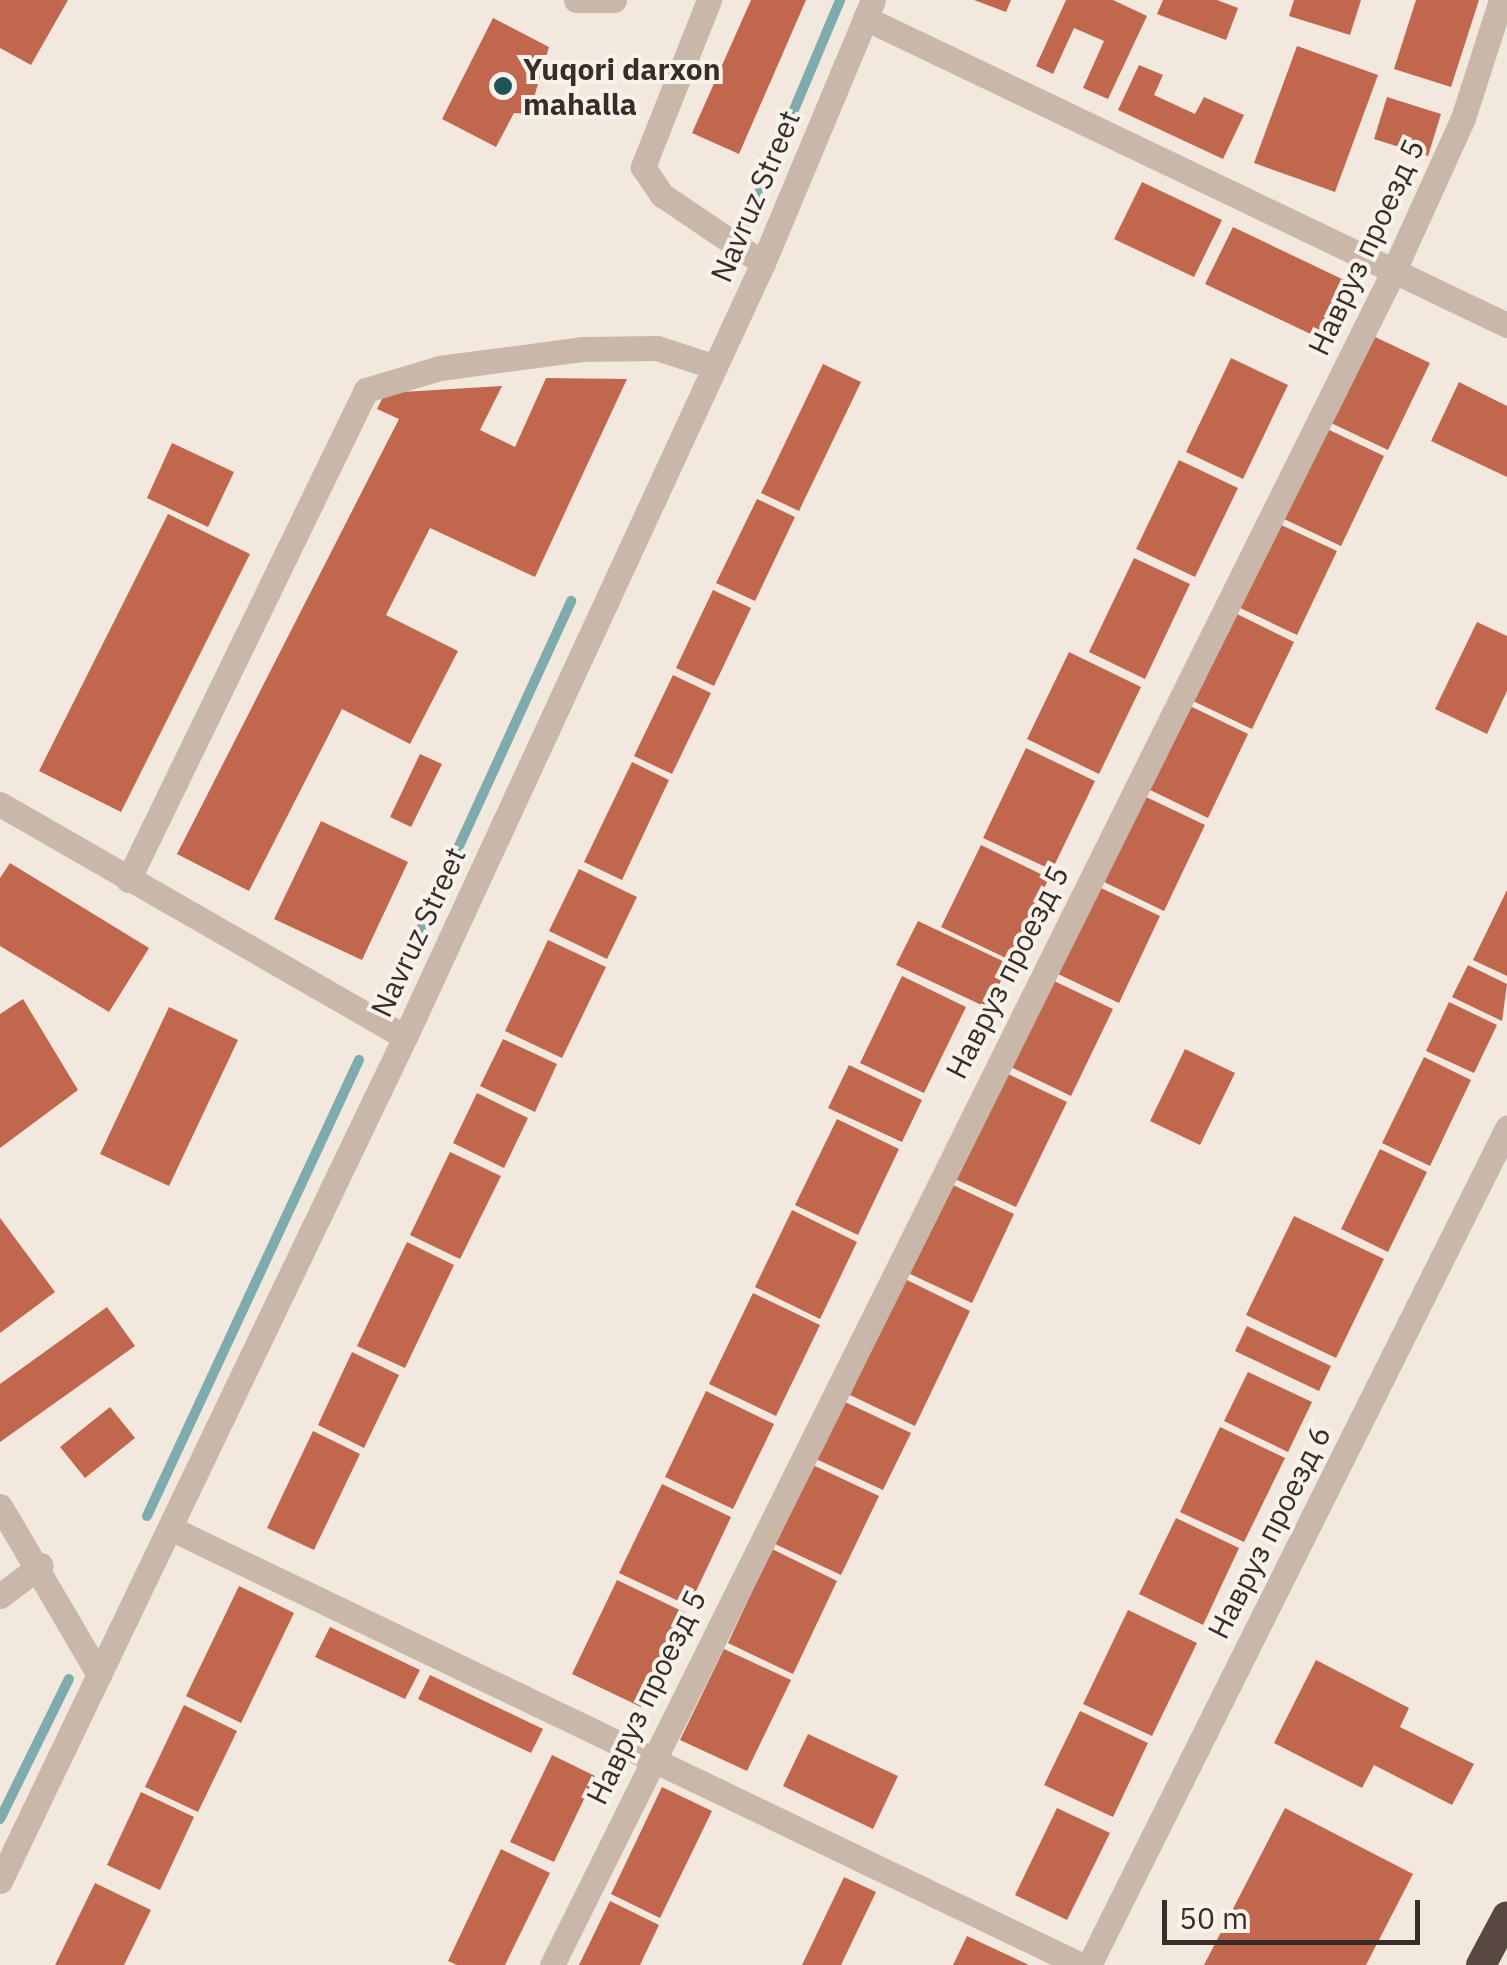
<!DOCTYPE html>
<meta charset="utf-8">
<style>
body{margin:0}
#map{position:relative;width:1507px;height:1965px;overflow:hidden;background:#f2e8de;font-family:"IBM Plex Sans",sans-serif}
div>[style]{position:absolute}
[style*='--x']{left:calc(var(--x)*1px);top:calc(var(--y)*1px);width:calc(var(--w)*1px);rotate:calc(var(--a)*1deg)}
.stream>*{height:10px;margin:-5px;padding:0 5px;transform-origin:5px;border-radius:5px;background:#7eacae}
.building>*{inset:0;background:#c1674d}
.minor>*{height:25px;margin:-12.5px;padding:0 12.5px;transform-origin:12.5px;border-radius:12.5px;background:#c9b8aa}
.highway>*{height:30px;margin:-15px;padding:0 15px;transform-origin:15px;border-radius:15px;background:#584841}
.dots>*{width:28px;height:28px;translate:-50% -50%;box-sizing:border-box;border:5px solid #f9f2ea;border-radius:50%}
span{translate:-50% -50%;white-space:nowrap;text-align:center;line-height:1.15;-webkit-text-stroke:8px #f9f2ea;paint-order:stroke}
.poi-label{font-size:30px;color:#372e29;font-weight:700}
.left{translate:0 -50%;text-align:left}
.street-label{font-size:30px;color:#372e29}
.scale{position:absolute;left:1162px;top:1900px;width:258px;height:45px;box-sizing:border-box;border:5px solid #372e29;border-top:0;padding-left:12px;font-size:30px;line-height:35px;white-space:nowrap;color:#372e29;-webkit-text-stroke:8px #f9f2ea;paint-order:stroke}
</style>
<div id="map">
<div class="stream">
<i style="--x:746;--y:224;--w:243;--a:-67.2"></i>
<i style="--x:389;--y:999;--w:438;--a:-65.4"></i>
<i style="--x:147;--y:1516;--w:503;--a:-65.07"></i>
<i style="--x:0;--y:1819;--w:156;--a:-63.8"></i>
</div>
<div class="building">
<i style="clip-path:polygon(0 0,68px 0,31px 65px,0 48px)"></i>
<i style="clip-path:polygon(751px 0,806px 0,739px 154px,692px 133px)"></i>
<i style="clip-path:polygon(974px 0,1011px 0,1006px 12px)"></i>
<i style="clip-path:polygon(1066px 0,1113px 0,1147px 16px,1108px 99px,1083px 88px,1104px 41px,1074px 28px,1053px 74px,1036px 66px)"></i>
<i style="clip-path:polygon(1163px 0,1217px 0,1238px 8px,1226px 40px,1157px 14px)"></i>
<i style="clip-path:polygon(1294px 0,1361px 0,1350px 35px,1289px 16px)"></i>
<i style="clip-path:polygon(1416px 0,1479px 0,1451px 87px,1394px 69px)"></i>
<i style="clip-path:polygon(493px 18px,549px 47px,529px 114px,514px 113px,496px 147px,442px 119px)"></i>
<i style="clip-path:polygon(1297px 46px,1378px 75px,1335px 192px,1254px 163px)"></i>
<i style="clip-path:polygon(1139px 65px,1163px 75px,1154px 95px,1195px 114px,1204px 97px,1244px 115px,1223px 159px,1118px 110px)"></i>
<i style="clip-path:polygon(1387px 97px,1441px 114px,1428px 156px,1374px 139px)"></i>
<i style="clip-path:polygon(1142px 182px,1222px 220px,1194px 277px,1114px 239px)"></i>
<i style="clip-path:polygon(1233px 227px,1344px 280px,1317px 337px,1205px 284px)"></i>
<i style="clip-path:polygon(1371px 335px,1430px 363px,1388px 450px,1329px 422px)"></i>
<i style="clip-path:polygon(1231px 358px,1288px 385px,1243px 479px,1186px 452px)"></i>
<i style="clip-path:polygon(823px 364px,861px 382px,799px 511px,761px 493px)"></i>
<i style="clip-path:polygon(546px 378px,627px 379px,535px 577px,430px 528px,386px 615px,458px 651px,410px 744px,342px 709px,249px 891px,177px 854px,399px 419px,377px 409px,385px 393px,502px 386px,480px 430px,515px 447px)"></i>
<i style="clip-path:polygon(1459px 382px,1507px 406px,1507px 477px,1431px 441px)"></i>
<i style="clip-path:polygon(1325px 428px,1384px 456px,1341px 546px,1282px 518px)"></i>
<i style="clip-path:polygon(172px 443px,234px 472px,208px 527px,147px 498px)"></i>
<i style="clip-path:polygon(1179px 460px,1238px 488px,1195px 577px,1136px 549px)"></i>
<i style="clip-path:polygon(757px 499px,795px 517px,755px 601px,716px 583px)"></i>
<i style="clip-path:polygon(168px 514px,250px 554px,121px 812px,39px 771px)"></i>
<i style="clip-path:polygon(1277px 523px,1337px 551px,1297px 635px,1236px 606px)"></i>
<i style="clip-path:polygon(1134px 558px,1190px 584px,1145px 679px,1089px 652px)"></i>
<i style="clip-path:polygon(713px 590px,751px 608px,714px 686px,676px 668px)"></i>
<i style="clip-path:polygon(1233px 612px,1294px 642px,1252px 729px,1191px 700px)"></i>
<i style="clip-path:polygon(1477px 622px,1507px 636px,1507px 691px,1487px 734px,1435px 709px)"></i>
<i style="clip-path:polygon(1069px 652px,1141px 687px,1099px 774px,1027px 739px)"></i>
<i style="clip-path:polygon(673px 675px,711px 693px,672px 774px,634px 756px)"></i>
<i style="clip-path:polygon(1188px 705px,1248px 734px,1208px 818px,1148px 789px)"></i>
<i style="clip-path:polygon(1026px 748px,1095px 781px,1052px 870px,983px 838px)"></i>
<i style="clip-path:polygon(420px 754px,442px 764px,411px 827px,390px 817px)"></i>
<i style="clip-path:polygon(632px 762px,669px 780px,622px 880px,584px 862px)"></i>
<i style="clip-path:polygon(1144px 796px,1205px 825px,1164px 911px,1102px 881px)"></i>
<i style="clip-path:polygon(321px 821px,408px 862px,362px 960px,274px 919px)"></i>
<i style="clip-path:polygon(981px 845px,1049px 878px,1010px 960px,941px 927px)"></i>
<i style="clip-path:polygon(10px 863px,149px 948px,109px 1012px,0 946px,0 878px)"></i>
<i style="clip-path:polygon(579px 869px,637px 897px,607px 959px,549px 931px)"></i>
<i style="clip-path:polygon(1099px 887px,1160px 916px,1119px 1003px,1058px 974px)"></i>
<i style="clip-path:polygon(1507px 890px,1507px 976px,1473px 960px)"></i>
<i style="clip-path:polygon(918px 921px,1009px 964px,988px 1008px,896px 965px)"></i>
<i style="clip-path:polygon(548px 940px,606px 967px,562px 1058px,505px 1031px)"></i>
<i style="clip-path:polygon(1468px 965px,1507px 984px,1502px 1021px,1452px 997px)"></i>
<i style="clip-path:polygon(902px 976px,966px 1007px,924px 1093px,860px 1063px)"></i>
<i style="clip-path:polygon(1052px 980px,1113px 1009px,1071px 1096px,1011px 1067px)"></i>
<i style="clip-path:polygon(23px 999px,78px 1090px,0 1148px,0 1014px)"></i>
<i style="clip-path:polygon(1449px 1002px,1497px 1025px,1474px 1073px,1426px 1051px)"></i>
<i style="clip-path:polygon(169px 1007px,238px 1040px,169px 1186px,100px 1154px)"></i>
<i style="clip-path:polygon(503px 1039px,557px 1064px,535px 1112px,480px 1086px)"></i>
<i style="clip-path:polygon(1185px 1049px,1235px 1073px,1200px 1145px,1150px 1121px)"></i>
<i style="clip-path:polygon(1424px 1057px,1471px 1080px,1430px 1166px,1382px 1143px)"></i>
<i style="clip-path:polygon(849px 1065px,922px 1100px,902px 1142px,828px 1108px)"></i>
<i style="clip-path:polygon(1006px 1073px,1067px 1102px,1016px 1207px,955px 1179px)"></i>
<i style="clip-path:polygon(477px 1093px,528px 1118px,504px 1168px,453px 1143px)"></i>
<i style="clip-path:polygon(837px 1119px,899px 1149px,858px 1235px,795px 1205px)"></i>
<i style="clip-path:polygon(1380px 1149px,1427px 1172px,1388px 1252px,1341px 1229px)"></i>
<i style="clip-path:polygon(450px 1152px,501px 1176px,460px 1259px,410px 1235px)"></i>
<i style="clip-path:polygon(951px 1184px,1014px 1214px,972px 1303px,908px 1273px)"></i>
<i style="clip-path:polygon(792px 1210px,857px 1242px,820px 1319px,755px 1287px)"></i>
<i style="clip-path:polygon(1294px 1216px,1384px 1259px,1336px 1358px,1246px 1315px)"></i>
<i style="clip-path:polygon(0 1218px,55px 1292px,0 1333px)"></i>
<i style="clip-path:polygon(407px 1242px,454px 1265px,405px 1368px,357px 1346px)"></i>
<i style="clip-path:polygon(905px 1279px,970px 1311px,915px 1426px,850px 1395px)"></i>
<i style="clip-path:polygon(753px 1293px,820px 1325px,776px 1416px,709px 1384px)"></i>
<i style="clip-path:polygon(107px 1307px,135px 1346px,0 1442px,0 1384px)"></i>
<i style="clip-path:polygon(1247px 1326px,1331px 1366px,1319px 1391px,1235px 1351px)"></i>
<i style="clip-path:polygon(352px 1352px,399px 1375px,364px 1448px,318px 1425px)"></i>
<i style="clip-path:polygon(1248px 1372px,1312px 1402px,1288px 1452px,1224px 1421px)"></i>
<i style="clip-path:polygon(706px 1391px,774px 1424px,733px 1509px,665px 1477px)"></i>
<i style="clip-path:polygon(843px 1401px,911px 1433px,883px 1490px,816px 1459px)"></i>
<i style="clip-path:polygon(110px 1407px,135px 1438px,85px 1478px,60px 1447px)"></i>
<i style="clip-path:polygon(1220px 1427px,1285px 1458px,1244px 1542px,1180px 1512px)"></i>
<i style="clip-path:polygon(313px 1431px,360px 1454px,314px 1550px,267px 1528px)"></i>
<i style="clip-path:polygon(813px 1465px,879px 1496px,841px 1575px,775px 1544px)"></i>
<i style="clip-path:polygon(662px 1484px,731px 1517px,689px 1606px,619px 1573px)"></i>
<i style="clip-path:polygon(1176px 1518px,1239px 1548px,1203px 1625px,1139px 1594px)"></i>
<i style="clip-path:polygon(772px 1549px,837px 1581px,793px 1674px,728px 1643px)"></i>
<i style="clip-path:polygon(617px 1580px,686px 1613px,641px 1707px,572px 1674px)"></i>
<i style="clip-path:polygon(239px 1586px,294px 1613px,241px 1723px,186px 1696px)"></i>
<i style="clip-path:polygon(1128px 1610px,1197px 1643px,1152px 1736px,1083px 1704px)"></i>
<i style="clip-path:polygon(330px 1627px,420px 1670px,405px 1699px,315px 1657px)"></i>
<i style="clip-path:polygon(724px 1649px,791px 1680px,747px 1771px,680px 1740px)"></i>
<i style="clip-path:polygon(1316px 1660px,1409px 1708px,1400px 1727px,1474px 1764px,1452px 1805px,1374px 1765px,1362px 1788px,1274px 1743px)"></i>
<i style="clip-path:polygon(430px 1675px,543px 1729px,531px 1753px,418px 1699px)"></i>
<i style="clip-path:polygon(184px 1705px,237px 1731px,198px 1812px,145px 1787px)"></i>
<i style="clip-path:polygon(1080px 1711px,1148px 1743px,1113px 1817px,1044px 1785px)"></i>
<i style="clip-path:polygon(808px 1734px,898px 1776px,873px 1829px,783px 1786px)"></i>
<i style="clip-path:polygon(552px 1755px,595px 1776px,554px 1862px,510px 1842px)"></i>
<i style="clip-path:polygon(662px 1787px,712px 1811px,660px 1918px,611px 1894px)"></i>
<i style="clip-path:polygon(141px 1792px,194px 1817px,160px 1890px,107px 1865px)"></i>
<i style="clip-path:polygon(1057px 1808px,1110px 1833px,1067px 1920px,1015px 1895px)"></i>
<i style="clip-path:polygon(1285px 1808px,1413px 1874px,1366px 1965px,1204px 1965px)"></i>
<i style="clip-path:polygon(501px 1849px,550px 1873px,505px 1965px,457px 1965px,448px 1961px)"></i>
<i style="clip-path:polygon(844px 1877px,876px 1892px,841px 1965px,802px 1965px)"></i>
<i style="clip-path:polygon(95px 1883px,151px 1910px,124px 1965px,55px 1965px)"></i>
<i style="clip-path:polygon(610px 1901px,659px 1925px,640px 1965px,579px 1965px)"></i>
<i style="clip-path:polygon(967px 1936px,1029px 1965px,953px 1965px)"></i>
</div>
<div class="minor">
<i style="--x:576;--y:0;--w:38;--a:0"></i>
<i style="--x:709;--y:0;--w:180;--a:111.6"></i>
<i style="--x:643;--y:167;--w:34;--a:56"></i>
<i style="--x:662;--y:195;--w:122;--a:34"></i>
<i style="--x:865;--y:18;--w:712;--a:25.56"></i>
<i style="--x:0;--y:804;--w:467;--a:29.9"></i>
<i style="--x:128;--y:880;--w:545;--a:-64.09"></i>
<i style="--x:366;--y:390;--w:77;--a:-16.6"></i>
<i style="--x:440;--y:368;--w:143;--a:-7.6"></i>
<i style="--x:582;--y:349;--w:75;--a:-0.8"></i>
<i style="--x:657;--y:348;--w:61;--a:18.1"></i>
<i style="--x:0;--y:1506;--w:196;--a:59.6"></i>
<i style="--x:170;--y:1528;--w:1010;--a:25.63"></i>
<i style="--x:0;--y:1596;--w:51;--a:-37.1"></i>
<i style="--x:0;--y:1881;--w:936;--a:-64.37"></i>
<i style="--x:405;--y:1037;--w:853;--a:-65.18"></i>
<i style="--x:763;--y:263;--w:285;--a:-67.3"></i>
<i style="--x:552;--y:1965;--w:1895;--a:-63.58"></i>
<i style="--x:1395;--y:268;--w:165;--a:-65.6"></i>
<i style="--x:1463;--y:118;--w:124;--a:-72.1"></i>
<i style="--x:1089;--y:1965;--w:936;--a:-63.46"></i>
</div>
<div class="highway">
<i style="--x:1481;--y:1965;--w:55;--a:-62"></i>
</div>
<div class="dots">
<i style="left:503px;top:86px;background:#205457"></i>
</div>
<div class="poi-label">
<span class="left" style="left:523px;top:86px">Yuqori darxon<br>mahalla</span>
</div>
<div class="street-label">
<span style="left:755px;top:196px;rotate:-67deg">Navruz Street</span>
<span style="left:1366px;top:247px;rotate:-65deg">Навруз проезд 5</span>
<span style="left:418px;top:932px;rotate:-65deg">Navruz Street</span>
<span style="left:1007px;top:972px;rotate:-63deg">Навруз проезд 5</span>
<span style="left:1269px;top:1532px;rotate:-63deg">Навруз проезд 6</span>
<span style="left:646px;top:1697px;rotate:-64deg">Навруз проезд 5</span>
</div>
<div class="scale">50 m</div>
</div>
